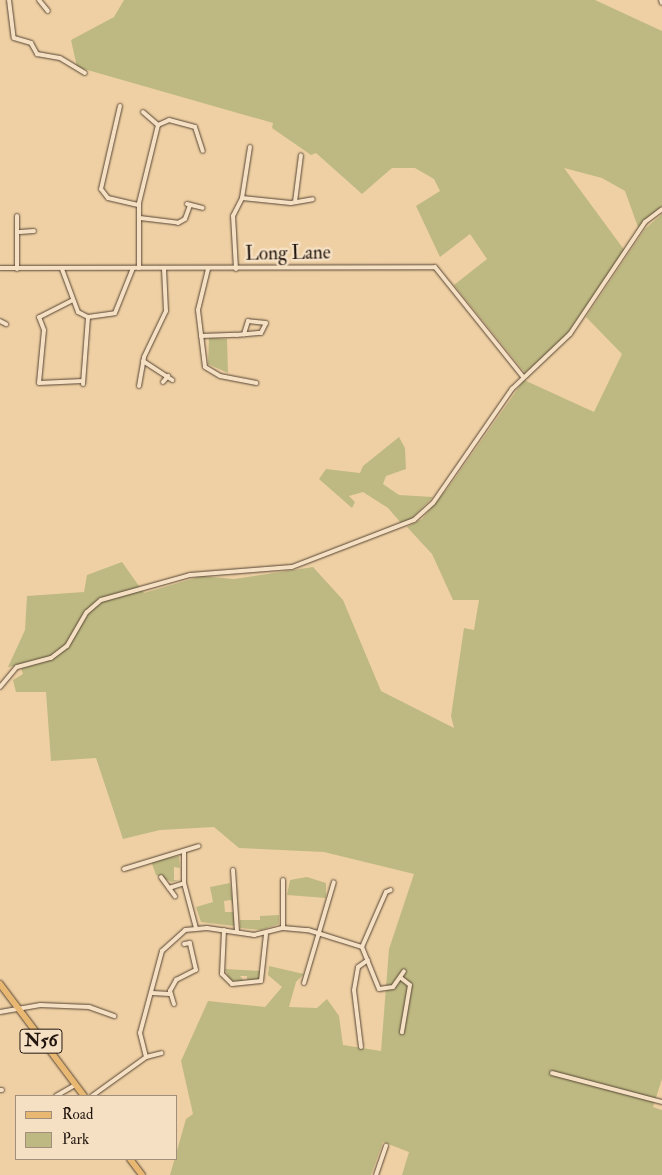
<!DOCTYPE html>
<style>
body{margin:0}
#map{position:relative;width:662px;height:1175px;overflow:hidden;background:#efd0a4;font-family:"IM FELL Double Pica",serif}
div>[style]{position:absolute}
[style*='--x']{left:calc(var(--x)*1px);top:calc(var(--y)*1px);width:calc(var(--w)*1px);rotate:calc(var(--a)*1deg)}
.green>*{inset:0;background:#beb982}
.roads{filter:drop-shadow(0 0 1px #554434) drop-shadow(0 0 1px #554434)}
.street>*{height:4px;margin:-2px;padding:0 2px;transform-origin:2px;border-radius:2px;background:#f5e0c4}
.primary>*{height:6px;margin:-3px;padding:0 3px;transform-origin:3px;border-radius:3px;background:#e8b872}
span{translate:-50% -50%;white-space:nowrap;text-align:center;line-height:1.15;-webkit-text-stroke:5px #f5e0c4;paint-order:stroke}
.shield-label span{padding:1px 4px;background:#f5e0c4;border:1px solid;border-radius:4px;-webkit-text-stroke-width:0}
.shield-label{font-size:18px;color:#22160f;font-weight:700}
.street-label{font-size:19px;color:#22160f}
.legend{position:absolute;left:15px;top:1095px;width:162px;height:65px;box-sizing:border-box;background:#f5e0c4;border:1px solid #a18f7c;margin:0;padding:6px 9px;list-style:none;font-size:15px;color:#22160f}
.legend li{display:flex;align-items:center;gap:10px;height:25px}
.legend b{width:25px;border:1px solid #a18f7c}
</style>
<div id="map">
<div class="green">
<i style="clip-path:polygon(124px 0,595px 0,662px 31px,662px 207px,638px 227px,625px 191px,602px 178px,564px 168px,625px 251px,564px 338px,525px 373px,454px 285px,487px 259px,470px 234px,440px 257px,416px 206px,440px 191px,434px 179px,415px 168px,392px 168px,362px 194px,316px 153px,311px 155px,272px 128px,273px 123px,77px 67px,71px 40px,114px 17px)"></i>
<i style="clip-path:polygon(662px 214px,662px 1079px,653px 1107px,662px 1110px,662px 1175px,402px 1175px,409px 1152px,383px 1142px,371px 1175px,170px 1175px,186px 1119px,193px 1114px,181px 1061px,208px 1001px,265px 1007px,282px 987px,268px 975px,269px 966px,304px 974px,296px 982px,289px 1007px,317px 1008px,327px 999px,339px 1016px,343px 1045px,381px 1051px,389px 949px,414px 874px,324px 852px,239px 848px,214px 827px,160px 830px,123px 839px,96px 758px,51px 761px,46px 692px,16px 692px,13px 680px,23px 674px,21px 668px,49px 661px,8px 667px,25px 630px,27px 596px,84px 592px,87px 575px,122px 562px,144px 593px,202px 576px,234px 579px,313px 567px,343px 600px,381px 691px,454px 728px,451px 716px,464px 628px,474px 630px,479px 600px,453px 600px,432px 554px,407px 527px,422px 519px,448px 488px,524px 380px,594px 412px,622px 354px,586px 317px,645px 229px)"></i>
<i style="clip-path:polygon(209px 338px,227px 339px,228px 373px,208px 364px)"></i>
<i style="clip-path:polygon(399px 437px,405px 448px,406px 469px,386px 476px,383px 484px,399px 495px,433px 497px,411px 519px,401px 523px,388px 508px,363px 492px,349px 496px,355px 502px,352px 508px,319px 479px,326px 469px,360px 473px,363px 466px)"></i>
<i style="clip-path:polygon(179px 856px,181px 878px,180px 868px,174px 867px,174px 880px,179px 880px,172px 882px,156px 875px,151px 861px)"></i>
<i style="clip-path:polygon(307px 877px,326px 883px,326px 898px,287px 895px,290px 880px)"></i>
<i style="clip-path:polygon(230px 883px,234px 909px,231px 900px,224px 901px,225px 912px,234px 912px,234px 926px,201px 922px,196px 907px,213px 902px,210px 887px)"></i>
<i style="clip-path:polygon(260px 916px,279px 915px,279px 924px,261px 930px,240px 928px,240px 920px,260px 920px)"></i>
<i style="clip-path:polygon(225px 969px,263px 971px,259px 981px,247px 982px,247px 976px,240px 976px,245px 982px,229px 980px)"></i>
</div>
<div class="roads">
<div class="street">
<i style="--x:9;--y:0;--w:38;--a:83"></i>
<i style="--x:14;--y:38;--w:18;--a:16"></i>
<i style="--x:31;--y:43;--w:13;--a:61"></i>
<i style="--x:37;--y:54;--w:23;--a:10"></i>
<i style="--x:60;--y:58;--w:29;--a:31"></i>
<i style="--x:39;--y:0;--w:14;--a:51"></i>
<i style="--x:661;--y:0;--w:3;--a:72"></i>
<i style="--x:120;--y:106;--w:85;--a:102.9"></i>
<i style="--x:101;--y:189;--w:11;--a:52"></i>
<i style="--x:108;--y:198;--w:32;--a:13"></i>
<i style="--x:143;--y:112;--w:20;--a:41"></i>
<i style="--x:250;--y:147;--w:52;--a:98.9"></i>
<i style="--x:242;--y:198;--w:49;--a:5.8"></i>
<i style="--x:291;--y:203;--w:22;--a:-10"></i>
<i style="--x:295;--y:202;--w:47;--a:-82.7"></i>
<i style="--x:187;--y:204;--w:16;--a:14"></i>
<i style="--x:17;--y:216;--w:53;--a:90"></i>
<i style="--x:140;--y:218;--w:38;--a:7"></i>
<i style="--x:178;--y:223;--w:8;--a:-30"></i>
<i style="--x:185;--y:219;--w:15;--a:-70"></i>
<i style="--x:20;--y:232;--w:14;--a:-4"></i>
<i style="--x:0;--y:268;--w:435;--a:-0.1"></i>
<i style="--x:435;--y:267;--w:141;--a:51.3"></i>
<i style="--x:139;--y:268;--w:65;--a:-90"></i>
<i style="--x:139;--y:203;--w:80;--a:-76.3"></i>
<i style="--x:158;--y:125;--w:12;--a:-24"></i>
<i style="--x:169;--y:120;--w:27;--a:15"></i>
<i style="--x:195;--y:127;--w:25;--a:72"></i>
<i style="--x:62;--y:269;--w:46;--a:69.6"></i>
<i style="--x:78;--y:312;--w:11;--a:27"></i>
<i style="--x:88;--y:317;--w:27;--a:-8"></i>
<i style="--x:115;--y:313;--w:48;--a:-68.2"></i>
<i style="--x:208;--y:269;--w:42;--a:103.7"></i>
<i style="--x:198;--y:310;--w:57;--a:83"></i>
<i style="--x:205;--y:367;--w:17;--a:31"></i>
<i style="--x:220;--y:376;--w:37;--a:11"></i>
<i style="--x:236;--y:269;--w:53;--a:-93.2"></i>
<i style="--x:233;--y:216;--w:20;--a:-63"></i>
<i style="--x:73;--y:300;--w:38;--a:153"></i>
<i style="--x:39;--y:317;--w:14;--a:69"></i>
<i style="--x:44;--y:330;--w:53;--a:95.4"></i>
<i style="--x:39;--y:383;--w:44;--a:-2.6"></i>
<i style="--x:0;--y:321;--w:7;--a:27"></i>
<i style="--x:201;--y:336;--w:35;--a:-2"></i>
<i style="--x:236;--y:335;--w:25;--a:-5"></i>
<i style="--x:261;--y:333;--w:11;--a:-63"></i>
<i style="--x:266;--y:323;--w:18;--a:-174"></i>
<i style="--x:248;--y:321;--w:14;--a:107"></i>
<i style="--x:143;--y:361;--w:35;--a:33"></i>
<i style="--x:163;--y:382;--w:8;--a:-50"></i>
<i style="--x:83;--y:384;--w:67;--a:-85.7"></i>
<i style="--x:139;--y:386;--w:29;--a:-80"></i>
<i style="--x:144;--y:357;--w:51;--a:-64.4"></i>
<i style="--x:166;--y:311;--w:43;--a:-92.7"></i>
<i style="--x:0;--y:687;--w:26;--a:-50"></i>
<i style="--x:17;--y:667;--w:35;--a:-15"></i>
<i style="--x:51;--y:658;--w:20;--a:-37"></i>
<i style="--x:67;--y:646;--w:39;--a:-60"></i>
<i style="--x:87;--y:612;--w:18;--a:-41"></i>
<i style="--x:101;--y:600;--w:92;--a:-15.7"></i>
<i style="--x:190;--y:575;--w:102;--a:-4.5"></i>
<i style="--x:292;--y:567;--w:131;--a:-21.1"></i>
<i style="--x:414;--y:520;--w:25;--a:-42"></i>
<i style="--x:433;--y:503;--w:139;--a:-55.3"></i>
<i style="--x:512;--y:389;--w:80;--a:-43.5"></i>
<i style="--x:570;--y:334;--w:135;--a:-56.2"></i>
<i style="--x:645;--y:222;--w:21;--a:-37"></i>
<i style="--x:184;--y:852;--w:31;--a:90"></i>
<i style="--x:184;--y:883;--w:47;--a:75.1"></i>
<i style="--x:124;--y:869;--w:78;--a:-17"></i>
<i style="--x:233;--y:870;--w:62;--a:86.3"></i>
<i style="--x:161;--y:877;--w:24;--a:54"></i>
<i style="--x:169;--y:888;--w:16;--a:-18"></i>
<i style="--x:283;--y:928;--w:48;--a:-90"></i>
<i style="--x:224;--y:930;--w:44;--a:92.6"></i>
<i style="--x:222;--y:974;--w:14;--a:45"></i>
<i style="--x:232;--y:984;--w:29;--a:-6"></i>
<i style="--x:261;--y:981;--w:47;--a:-83.9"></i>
<i style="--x:362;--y:947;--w:60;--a:-66.4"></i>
<i style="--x:386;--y:892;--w:5;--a:-22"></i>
<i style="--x:401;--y:978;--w:11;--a:38"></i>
<i style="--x:410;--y:985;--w:48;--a:99.7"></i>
<i style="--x:304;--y:983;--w:105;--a:-73.5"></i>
<i style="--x:152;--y:993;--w:18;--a:3"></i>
<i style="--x:174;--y:1004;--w:14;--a:-107"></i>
<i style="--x:170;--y:991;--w:13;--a:-61"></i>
<i style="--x:176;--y:980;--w:22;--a:-27"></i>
<i style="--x:196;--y:970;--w:28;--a:-103"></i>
<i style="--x:190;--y:943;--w:6;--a:171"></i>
<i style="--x:0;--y:1012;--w:41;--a:-9.9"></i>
<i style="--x:40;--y:1005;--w:49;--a:2.3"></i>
<i style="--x:89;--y:1007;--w:27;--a:20"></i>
<i style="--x:361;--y:1047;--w:57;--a:-97"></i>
<i style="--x:354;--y:990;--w:23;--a:-80"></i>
<i style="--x:358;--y:967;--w:12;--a:-35"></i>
<i style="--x:146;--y:1057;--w:25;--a:-104"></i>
<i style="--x:140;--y:1033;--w:85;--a:-75"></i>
<i style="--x:162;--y:951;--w:31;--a:-42"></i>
<i style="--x:185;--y:930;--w:22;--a:-5"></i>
<i style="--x:207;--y:928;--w:48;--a:8.5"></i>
<i style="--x:254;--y:935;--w:30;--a:-14"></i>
<i style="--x:283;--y:928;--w:25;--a:5"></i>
<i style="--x:308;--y:930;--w:57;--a:17.5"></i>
<i style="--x:362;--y:947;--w:45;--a:68"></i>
<i style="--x:379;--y:989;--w:14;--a:-8"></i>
<i style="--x:393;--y:987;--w:19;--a:-55"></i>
<i style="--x:552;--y:1073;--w:114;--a:14.8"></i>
<i style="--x:0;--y:1090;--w:2;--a:0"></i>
<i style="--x:56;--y:1096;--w:22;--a:-30"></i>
<i style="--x:92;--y:1096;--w:67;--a:-35.8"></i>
<i style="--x:146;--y:1057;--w:16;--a:-14"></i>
<i style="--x:376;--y:1175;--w:31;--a:-71"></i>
</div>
<div class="primary">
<i style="--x:0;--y:984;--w:140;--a:53.1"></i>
<i style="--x:130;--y:1159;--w:20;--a:53"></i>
</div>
</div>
<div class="shield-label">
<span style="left:41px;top:1041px">N56</span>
</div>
<div class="street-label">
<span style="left:288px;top:254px;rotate:-1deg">Long Lane</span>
</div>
<ul class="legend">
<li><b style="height:6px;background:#e8b872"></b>Road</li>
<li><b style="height:14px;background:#beb982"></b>Park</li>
</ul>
</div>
